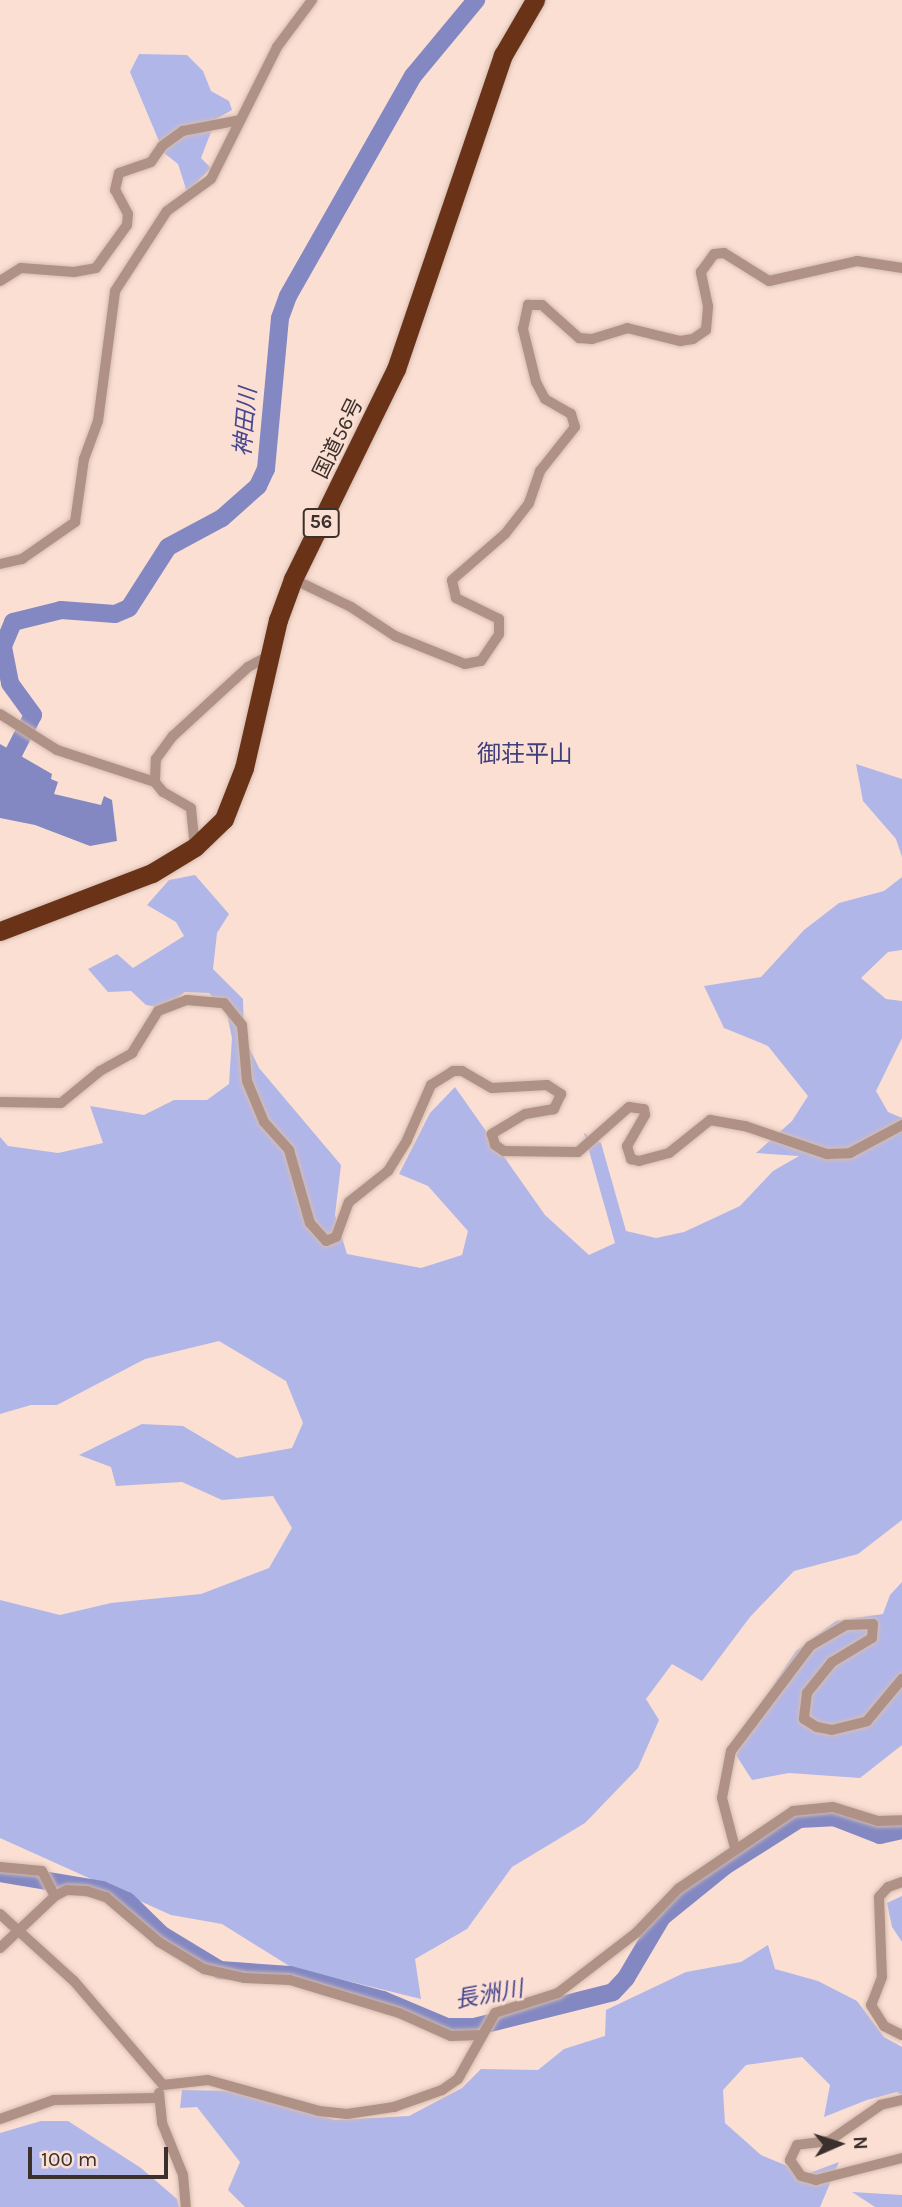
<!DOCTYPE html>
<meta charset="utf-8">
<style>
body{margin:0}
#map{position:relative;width:902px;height:2207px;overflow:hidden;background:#fbdfd3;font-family:Karla,"Noto Sans JP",sans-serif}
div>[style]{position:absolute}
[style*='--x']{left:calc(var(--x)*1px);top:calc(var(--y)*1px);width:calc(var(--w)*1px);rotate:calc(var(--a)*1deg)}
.green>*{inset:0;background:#b1b6e9}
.water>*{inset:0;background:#8388c3}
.river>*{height:18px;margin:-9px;padding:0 9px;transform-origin:9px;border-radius:9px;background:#8388c3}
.roads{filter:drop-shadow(0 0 2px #d5bcb1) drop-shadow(0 0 2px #d5bcb1)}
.street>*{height:10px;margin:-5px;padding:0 5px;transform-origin:5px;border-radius:5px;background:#af9285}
.highway>*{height:19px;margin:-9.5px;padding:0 9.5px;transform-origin:9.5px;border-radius:9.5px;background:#6a3318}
span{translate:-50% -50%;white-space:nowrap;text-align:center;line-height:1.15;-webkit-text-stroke:5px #fbdfd3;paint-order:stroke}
.shield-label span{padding:2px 5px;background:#fbdfd3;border:2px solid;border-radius:5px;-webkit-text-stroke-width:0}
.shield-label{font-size:19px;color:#3b302b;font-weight:700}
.street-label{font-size:21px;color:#3b302b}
.water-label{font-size:23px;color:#474790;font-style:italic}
.quarter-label{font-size:24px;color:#3e3f7b}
.north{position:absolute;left:804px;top:2109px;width:70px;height:70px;-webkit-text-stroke:5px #fbdfd3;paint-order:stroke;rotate:87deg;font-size:19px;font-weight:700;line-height:28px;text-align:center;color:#3b302b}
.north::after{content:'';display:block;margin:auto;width:24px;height:32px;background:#3b302b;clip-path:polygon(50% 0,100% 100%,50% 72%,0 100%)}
.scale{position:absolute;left:28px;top:2147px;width:140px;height:32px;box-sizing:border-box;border:4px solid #3b302b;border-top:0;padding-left:9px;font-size:21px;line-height:24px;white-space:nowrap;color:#3b302b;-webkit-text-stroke:5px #fbdfd3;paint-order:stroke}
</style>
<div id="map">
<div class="green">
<i style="clip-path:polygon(139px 54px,187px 55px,203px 71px,211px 91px,229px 101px,232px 110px,216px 119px,201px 158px,211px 168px,187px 192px,178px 164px,164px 153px,130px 72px)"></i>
<i style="clip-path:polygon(856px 764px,902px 779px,902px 857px,896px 839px,863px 801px)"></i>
<i style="clip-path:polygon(195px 875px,229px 914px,217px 933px,213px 969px,243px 999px,244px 1037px,259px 1068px,341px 1165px,335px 1215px,347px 1254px,421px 1268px,462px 1255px,468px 1231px,428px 1186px,399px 1174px,430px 1113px,455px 1087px,545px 1215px,589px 1255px,615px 1243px,584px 1133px,601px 1143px,626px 1231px,656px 1238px,684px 1232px,740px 1206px,773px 1171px,799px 1156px,756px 1153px,792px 1121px,808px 1096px,768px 1046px,724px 1028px,704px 986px,761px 977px,804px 930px,839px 903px,884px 891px,902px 877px,902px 950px,888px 952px,861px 978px,886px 999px,902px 1001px,902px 1038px,876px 1091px,888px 1112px,902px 1118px,902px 1520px,858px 1554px,794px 1571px,750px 1617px,702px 1681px,672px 1664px,646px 1699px,659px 1720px,638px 1768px,585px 1823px,512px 1867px,467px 1929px,415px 1959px,421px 1999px,291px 1967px,222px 1924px,171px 1915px,0 1838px,0 1600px,60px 1615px,111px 1603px,201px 1594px,269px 1568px,292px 1528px,273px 1496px,222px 1500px,182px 1482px,116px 1486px,111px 1467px,79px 1455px,142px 1424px,183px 1426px,237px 1458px,292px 1448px,303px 1423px,286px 1381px,219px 1341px,145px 1359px,57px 1405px,31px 1405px,0 1414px,0 1137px,8px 1146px,58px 1153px,103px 1143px,90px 1106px,144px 1115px,174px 1100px,207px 1100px,229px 1084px,232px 1038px,227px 1014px,209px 993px,185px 992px,163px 1008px,146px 1005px,131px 991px,108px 992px,88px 969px,117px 954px,133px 968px,184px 936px,176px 922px,147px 905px,169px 880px)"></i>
<i style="clip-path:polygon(902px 1582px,902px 1745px,860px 1778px,789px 1773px,752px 1780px,736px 1755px,762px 1702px,796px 1651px,836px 1621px,883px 1614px,890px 1595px)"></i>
<i style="clip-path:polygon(902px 1896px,902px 1942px,892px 1927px,887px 1903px)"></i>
<i style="clip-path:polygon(768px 1945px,775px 1969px,818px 1981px,857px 2001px,884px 2037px,902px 2047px,902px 2095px,897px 2092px,867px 2100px,824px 2117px,830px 2085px,802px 2057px,746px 2065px,723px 2090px,725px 2123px,761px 2155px,807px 2174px,839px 2162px,820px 2207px,245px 2207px,228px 2190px,240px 2162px,197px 2107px,180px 2108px,182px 2090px,235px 2091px,335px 2120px,409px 2116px,462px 2088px,481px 2069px,538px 2070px,564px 2049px,605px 2036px,606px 2010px,686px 1972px,741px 1962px)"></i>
<i style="clip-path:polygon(41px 2121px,68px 2121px,141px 2168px,177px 2199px,179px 2207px,0 2207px,0 2133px)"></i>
<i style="clip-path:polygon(852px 2192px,902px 2195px,902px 2207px,875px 2207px)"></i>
</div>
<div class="water">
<i style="clip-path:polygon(0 744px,52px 774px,51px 779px,58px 782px,54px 794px,101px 805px,104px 796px,112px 800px,117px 841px,90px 846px,35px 825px,0 818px)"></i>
</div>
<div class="river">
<i style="--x:8;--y:764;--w:55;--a:-63"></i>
<i style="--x:33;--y:715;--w:39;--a:-126"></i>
<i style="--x:10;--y:683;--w:38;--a:-101"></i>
<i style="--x:3;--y:646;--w:26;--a:-67"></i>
<i style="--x:13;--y:622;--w:49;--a:-14"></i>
<i style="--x:61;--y:610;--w:54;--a:4.2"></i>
<i style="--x:115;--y:614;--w:15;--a:-23"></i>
<i style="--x:129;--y:608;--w:72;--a:-57.4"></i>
<i style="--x:168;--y:547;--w:61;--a:-28.2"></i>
<i style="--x:222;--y:518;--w:48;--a:-41.6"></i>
<i style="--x:258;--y:486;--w:19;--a:-65"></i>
<i style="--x:266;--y:469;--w:152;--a:-84.7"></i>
<i style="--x:280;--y:318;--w:23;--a:-70"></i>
<i style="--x:288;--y:296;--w:253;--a:-60.4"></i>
<i style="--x:413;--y:76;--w:99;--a:-50.3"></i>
<i style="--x:0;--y:1873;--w:103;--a:9.5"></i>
<i style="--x:102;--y:1890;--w:27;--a:24"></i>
<i style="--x:127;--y:1901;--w:49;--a:44.2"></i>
<i style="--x:162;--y:1935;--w:68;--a:31.1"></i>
<i style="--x:220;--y:1970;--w:70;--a:4.1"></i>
<i style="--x:290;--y:1975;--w:96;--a:15"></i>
<i style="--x:383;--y:2000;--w:69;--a:22.9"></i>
<i style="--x:447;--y:2027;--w:27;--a:0"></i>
<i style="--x:474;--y:2027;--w:143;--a:-14.1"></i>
<i style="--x:613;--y:1992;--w:19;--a:-47"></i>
<i style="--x:626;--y:1978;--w:71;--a:-59.5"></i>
<i style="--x:662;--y:1917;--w:81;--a:-39"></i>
<i style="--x:725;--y:1866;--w:88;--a:-32.4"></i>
<i style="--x:799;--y:1819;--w:35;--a:-3"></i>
<i style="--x:834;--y:1817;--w:49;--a:21.4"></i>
<i style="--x:880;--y:1835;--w:23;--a:-13"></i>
</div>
<div class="roads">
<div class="street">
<i style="--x:0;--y:281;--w:25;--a:-32"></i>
<i style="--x:21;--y:268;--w:53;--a:4.3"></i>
<i style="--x:74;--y:272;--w:22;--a:-10"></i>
<i style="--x:96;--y:268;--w:53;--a:-54.2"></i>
<i style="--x:127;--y:225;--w:11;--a:-85"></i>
<i style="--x:128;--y:214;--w:27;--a:-118"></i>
<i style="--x:115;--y:190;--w:17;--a:-77"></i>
<i style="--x:119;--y:173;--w:34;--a:-19"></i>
<i style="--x:151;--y:162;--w:19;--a:-55"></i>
<i style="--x:162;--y:146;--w:26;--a:-36"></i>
<i style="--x:183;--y:131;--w:58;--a:-10.9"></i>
<i style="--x:0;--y:564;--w:23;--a:-13"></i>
<i style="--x:22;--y:559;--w:65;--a:-34.9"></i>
<i style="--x:75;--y:522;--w:64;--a:-81.9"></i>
<i style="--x:84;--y:459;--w:40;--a:-69.8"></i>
<i style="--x:98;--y:421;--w:131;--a:-82.5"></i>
<i style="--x:115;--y:291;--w:95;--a:-57"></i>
<i style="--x:167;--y:211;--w:54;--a:-36"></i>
<i style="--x:211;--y:179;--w:148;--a:-63.4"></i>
<i style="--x:277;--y:47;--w:59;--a:-53.3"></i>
<i style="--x:293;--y:579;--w:64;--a:25.8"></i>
<i style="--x:351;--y:607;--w:53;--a:33.4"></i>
<i style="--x:395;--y:636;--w:75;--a:21.8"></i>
<i style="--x:465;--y:664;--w:16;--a:-11"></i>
<i style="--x:481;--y:661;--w:32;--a:-56"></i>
<i style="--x:499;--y:634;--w:15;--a:-90"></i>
<i style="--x:499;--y:619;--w:48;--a:-154"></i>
<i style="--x:456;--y:598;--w:18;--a:-103"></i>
<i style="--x:452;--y:580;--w:70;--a:-41"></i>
<i style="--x:505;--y:534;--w:39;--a:-52"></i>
<i style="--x:529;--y:503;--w:34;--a:-71"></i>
<i style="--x:540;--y:471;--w:56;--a:-51.5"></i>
<i style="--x:575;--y:427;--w:14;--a:-107"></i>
<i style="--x:571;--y:414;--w:30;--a:-150"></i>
<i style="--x:545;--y:399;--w:19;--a:-118"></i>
<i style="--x:536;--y:382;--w:55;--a:-103.8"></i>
<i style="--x:523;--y:329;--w:25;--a:-78"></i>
<i style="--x:528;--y:305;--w:14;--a:0"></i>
<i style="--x:542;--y:305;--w:50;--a:41.7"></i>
<i style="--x:579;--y:338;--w:13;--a:4"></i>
<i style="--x:592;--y:339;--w:37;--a:-17"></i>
<i style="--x:627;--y:328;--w:55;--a:13.8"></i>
<i style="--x:680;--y:341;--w:13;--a:-9"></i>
<i style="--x:693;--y:339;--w:16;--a:-35"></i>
<i style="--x:706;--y:330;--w:24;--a:-85"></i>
<i style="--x:708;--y:306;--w:35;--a:-102"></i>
<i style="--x:701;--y:272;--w:22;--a:-54"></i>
<i style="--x:714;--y:254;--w:10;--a:-6"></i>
<i style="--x:724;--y:253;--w:53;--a:31.9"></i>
<i style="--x:769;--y:281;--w:90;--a:-12.8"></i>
<i style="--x:857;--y:261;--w:46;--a:8.8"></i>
<i style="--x:0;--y:714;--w:67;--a:32.3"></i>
<i style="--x:57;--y:750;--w:103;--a:18.1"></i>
<i style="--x:195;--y:847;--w:39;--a:-96"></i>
<i style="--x:191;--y:808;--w:32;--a:-150"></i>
<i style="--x:163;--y:792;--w:13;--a:-129"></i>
<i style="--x:155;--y:782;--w:23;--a:-88"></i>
<i style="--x:156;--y:759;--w:29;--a:-54"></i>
<i style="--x:173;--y:736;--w:102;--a:-42.6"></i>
<i style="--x:248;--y:667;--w:24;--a:-28"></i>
<i style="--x:0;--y:1102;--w:61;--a:0.9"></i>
<i style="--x:61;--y:1103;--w:50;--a:-39.4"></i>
<i style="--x:100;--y:1071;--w:37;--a:-29"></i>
<i style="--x:132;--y:1053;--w:49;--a:-58.2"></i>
<i style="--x:158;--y:1011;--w:31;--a:-21"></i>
<i style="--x:187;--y:1000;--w:37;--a:5"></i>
<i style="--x:224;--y:1003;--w:28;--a:51"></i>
<i style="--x:242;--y:1025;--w:56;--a:84.9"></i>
<i style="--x:247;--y:1081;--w:44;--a:67.5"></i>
<i style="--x:264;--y:1122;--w:38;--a:48"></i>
<i style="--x:289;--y:1150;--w:76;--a:74"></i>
<i style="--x:310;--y:1223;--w:24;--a:48"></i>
<i style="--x:326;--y:1241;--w:11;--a:-22"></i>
<i style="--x:336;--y:1237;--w:37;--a:-70"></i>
<i style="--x:349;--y:1202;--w:50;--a:-38.5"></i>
<i style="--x:388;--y:1171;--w:36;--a:-58"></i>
<i style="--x:407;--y:1140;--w:60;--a:-66.4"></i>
<i style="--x:431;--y:1085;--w:26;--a:-32"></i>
<i style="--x:453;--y:1071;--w:9;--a:0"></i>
<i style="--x:462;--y:1071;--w:34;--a:30"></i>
<i style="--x:492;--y:1088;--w:55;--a:-3.1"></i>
<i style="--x:547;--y:1085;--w:17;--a:33"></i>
<i style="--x:561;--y:1094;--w:17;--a:115"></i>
<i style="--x:554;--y:1109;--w:29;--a:170"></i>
<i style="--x:525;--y:1114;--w:39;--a:149"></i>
<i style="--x:492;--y:1134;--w:11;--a:75"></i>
<i style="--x:495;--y:1145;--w:11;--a:34"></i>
<i style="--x:504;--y:1151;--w:74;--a:0.8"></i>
<i style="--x:578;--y:1152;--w:68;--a:-41.4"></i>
<i style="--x:629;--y:1107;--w:15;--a:8"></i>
<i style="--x:644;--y:1109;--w:6;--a:81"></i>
<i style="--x:645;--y:1115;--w:36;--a:120"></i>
<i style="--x:627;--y:1146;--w:14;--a:73"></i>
<i style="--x:631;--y:1159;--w:8;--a:14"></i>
<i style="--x:639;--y:1161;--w:31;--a:-15"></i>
<i style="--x:669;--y:1153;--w:53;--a:-38.8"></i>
<i style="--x:710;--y:1120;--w:36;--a:10"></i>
<i style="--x:745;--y:1126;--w:87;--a:18.9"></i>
<i style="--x:827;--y:1154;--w:23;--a:-2"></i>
<i style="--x:850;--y:1153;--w:59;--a:-28.3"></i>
<i style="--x:735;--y:1848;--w:52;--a:-104.6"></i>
<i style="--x:722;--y:1798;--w:48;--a:-79.2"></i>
<i style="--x:731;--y:1751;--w:131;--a:-53"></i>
<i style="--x:810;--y:1646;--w:42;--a:-30.3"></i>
<i style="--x:846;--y:1625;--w:27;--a:-2"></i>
<i style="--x:873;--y:1624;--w:14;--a:94"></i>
<i style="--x:872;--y:1638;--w:47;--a:149"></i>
<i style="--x:832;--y:1662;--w:40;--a:129"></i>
<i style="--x:807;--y:1693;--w:26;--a:97"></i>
<i style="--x:804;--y:1719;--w:15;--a:32"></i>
<i style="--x:817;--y:1727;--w:15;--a:11"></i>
<i style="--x:832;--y:1730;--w:36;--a:-14"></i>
<i style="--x:867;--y:1721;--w:55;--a:-50.2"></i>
<i style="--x:0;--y:1867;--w:42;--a:5.4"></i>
<i style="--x:42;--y:1871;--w:28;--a:63"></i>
<i style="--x:902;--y:1882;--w:15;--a:160"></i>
<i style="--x:888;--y:1887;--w:13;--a:132"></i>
<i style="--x:879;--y:1897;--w:80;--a:87.9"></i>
<i style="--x:882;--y:1977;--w:30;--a:111"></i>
<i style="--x:871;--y:2005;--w:25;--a:58"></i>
<i style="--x:884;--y:2026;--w:20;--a:27"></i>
<i style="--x:0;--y:1914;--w:100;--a:42.2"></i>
<i style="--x:74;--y:1981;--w:137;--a:49.4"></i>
<i style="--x:163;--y:2085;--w:45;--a:-6.3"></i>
<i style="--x:208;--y:2080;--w:115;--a:15.6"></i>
<i style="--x:319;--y:2111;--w:28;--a:6"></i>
<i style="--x:347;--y:2114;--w:48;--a:-8.5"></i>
<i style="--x:394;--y:2107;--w:51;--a:-19.5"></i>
<i style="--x:442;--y:2090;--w:19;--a:-35"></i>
<i style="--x:458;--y:2079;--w:76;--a:-60.7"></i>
<i style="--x:495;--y:2013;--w:66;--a:-17.6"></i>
<i style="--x:558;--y:1993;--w:98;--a:-37.6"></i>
<i style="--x:636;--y:1933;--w:61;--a:-46.3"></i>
<i style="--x:678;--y:1889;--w:139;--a:-34.1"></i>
<i style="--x:793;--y:1811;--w:40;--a:-5.7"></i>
<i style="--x:833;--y:1807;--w:47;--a:17.3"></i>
<i style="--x:878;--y:1821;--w:24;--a:-2"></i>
<i style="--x:0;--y:1948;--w:76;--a:-43.4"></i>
<i style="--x:55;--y:1896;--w:13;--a:-27"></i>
<i style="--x:67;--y:1890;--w:20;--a:3"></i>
<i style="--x:87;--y:1891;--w:20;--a:18"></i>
<i style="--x:106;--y:1897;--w:70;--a:40.3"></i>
<i style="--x:159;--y:1942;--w:52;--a:31"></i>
<i style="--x:204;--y:1969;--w:42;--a:12.4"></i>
<i style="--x:245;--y:1978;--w:45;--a:2.5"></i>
<i style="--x:290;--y:1980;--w:114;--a:16.8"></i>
<i style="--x:399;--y:2013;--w:57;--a:23.9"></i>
<i style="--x:451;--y:2036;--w:31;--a:-2"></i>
<i style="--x:159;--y:2093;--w:30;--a:84"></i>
<i style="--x:162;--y:2123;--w:56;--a:68"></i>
<i style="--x:183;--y:2175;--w:32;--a:85"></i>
<i style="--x:902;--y:2100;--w:22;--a:167"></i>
<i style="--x:881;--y:2105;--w:63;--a:145.3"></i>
<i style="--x:829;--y:2141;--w:32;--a:173"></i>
<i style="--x:797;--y:2145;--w:17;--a:115"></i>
<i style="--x:790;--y:2160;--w:19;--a:55"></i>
<i style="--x:801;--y:2176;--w:16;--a:15"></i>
<i style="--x:816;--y:2180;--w:89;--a:-14.3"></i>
<i style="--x:0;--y:2119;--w:57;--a:-19.4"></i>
<i style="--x:54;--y:2100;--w:102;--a:-1.1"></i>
</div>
<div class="highway">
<i style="--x:0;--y:931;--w:163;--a:-20.9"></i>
<i style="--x:152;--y:873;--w:50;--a:-31.2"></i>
<i style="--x:195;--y:847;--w:40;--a:-44"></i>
<i style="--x:224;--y:819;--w:55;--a:-68.6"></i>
<i style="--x:244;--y:768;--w:152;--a:-77.1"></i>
<i style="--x:278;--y:620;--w:44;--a:-69.9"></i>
<i style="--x:293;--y:579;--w:234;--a:-63.9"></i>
<i style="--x:396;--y:369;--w:332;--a:-71.2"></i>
<i style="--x:503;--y:55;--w:64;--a:-59.8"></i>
</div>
</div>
<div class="shield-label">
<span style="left:321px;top:523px">56</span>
</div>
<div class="street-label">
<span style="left:338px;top:438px;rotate:-64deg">国道56号</span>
</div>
<div class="water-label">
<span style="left:246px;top:422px;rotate:-85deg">神田川</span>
<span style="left:489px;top:1995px;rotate:-10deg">長洲川</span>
</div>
<div class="quarter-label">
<span style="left:525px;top:755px">御荘平山</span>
</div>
<div class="north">N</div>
<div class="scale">100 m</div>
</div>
